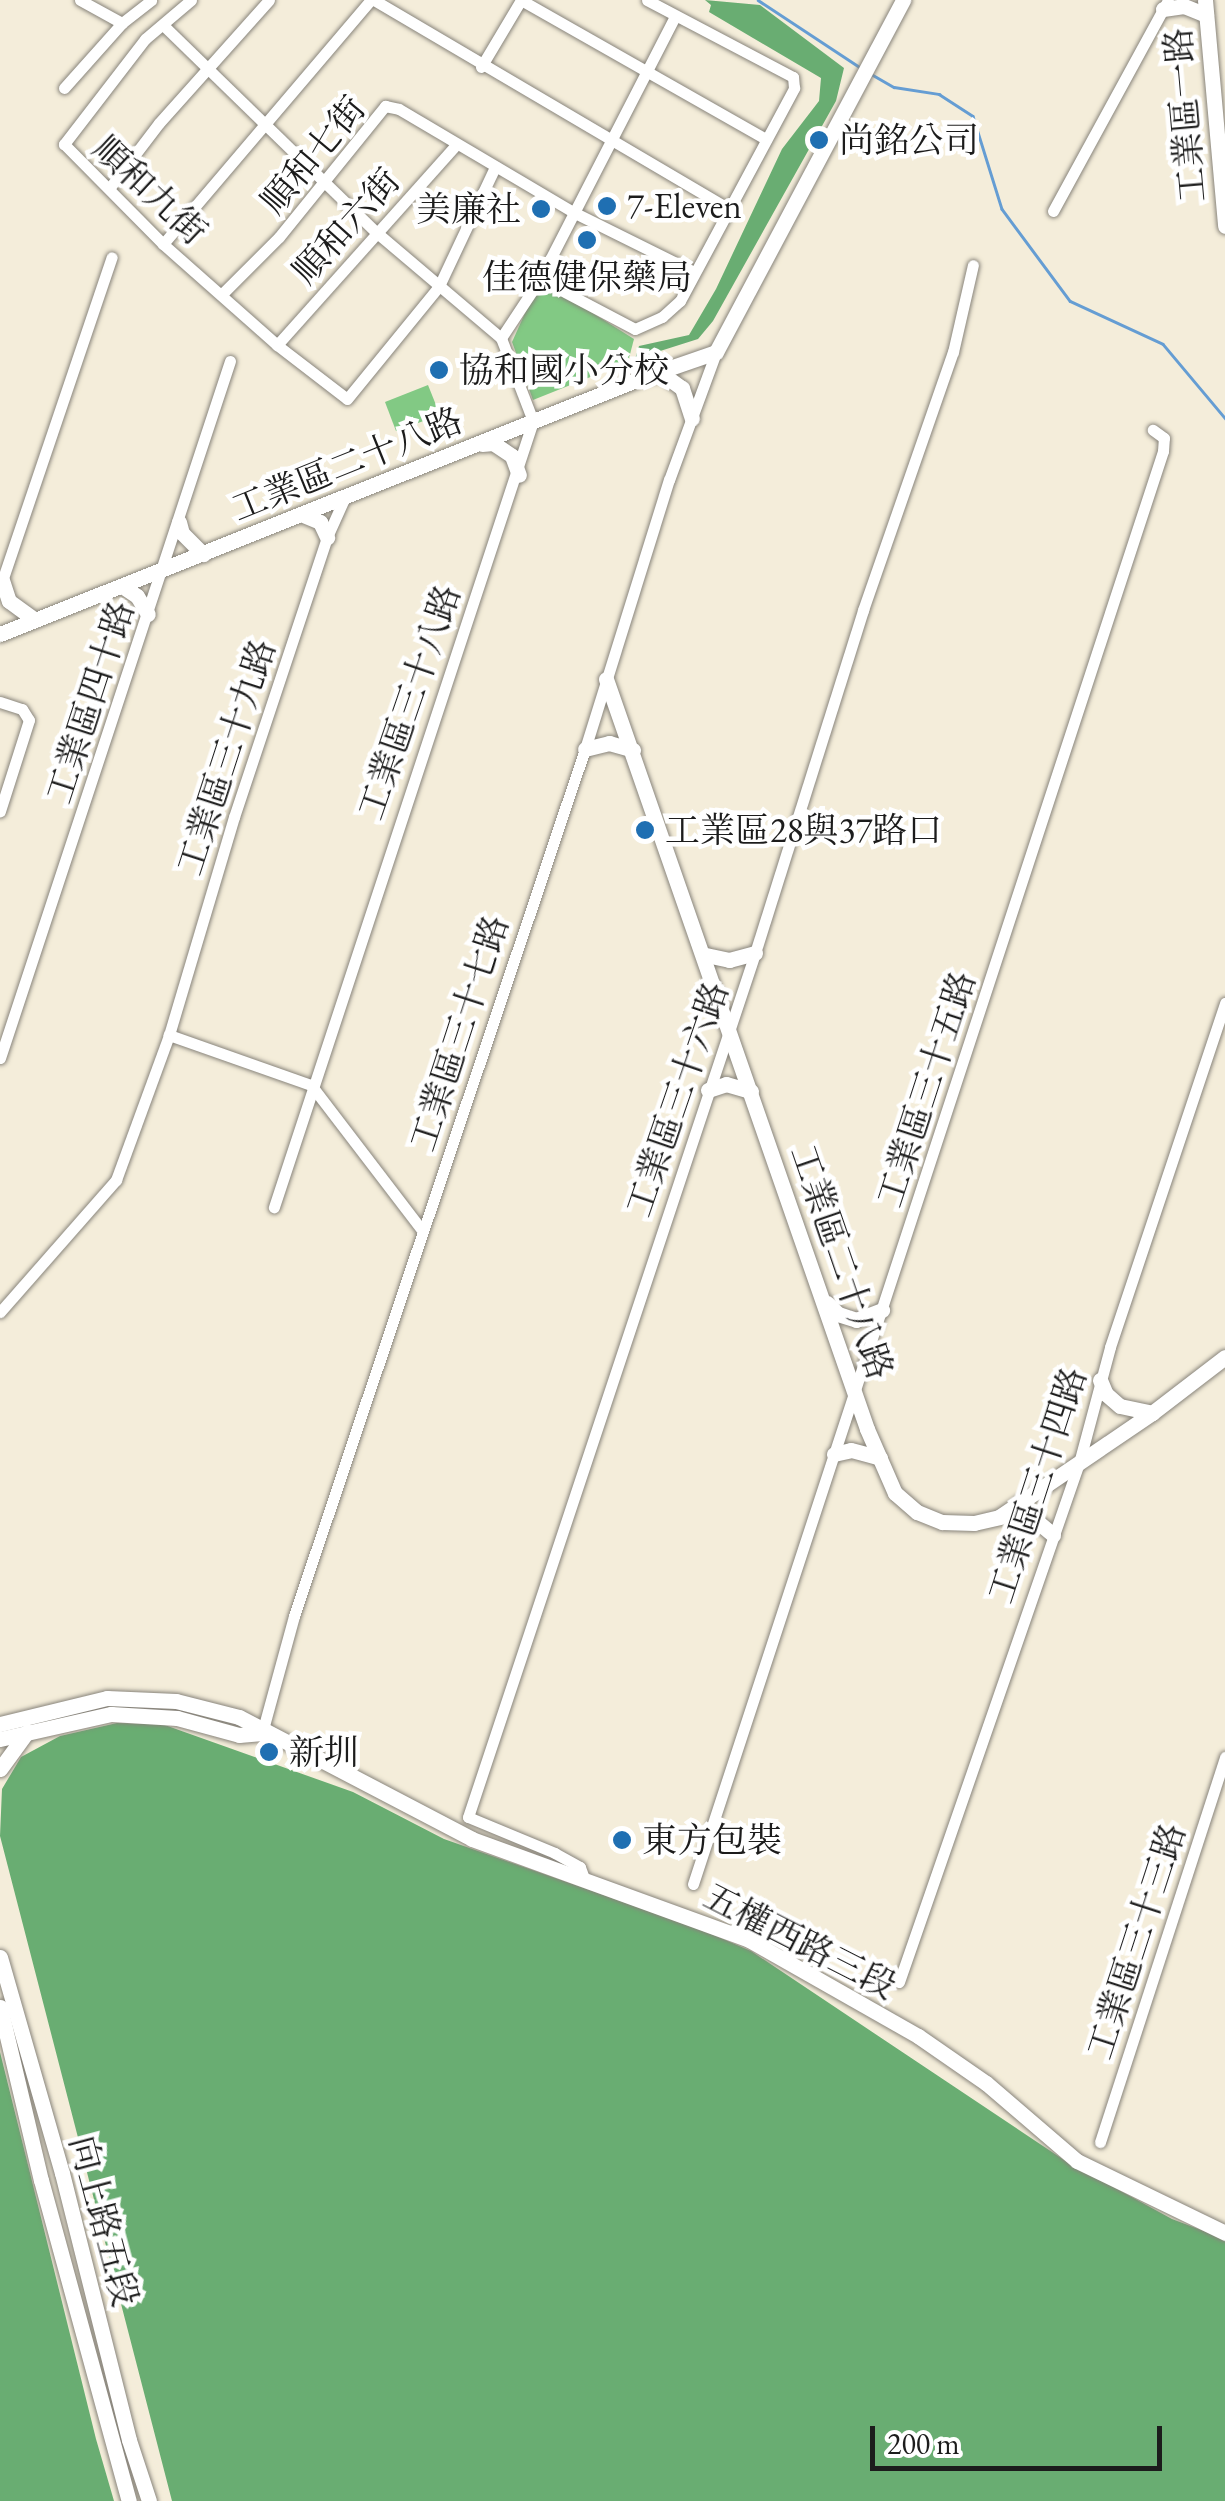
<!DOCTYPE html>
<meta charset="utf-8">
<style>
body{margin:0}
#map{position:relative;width:1225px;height:2501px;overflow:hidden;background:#f4edda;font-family:"EB Garamond","Noto Serif TC",serif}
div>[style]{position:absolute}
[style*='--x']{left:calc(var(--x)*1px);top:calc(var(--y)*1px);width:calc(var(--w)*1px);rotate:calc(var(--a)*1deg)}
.green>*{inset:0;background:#82c984}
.forest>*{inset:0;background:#69ad72}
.stream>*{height:2.5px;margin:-1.25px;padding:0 1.25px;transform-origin:1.25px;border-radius:1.25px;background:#659dd3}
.roads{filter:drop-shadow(0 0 2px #88847b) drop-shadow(0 0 2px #88847b)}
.street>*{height:11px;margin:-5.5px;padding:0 5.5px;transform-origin:5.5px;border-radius:5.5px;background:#fff}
.secondary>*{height:15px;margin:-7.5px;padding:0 7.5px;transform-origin:7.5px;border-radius:7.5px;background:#fff}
.dots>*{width:28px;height:28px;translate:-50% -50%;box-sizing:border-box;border:5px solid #fff;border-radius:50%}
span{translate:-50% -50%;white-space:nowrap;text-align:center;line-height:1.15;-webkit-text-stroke:9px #fff;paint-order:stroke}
.street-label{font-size:35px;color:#1c1c1c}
.poi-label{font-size:35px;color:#1c1c1c}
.left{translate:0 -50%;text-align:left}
.right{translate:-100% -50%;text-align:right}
.scale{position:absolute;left:870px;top:2426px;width:292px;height:45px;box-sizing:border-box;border:5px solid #1c1c1c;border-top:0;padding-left:12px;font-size:30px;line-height:35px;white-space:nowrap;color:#1c1c1c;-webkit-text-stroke:8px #fff;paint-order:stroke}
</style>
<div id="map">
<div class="green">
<i style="clip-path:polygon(540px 280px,634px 339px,628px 362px,533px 400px,512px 342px)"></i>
<i style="clip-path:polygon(428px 385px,440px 415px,396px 431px,385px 402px)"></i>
</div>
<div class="forest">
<i style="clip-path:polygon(705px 0,760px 5px,844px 68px,836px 101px,713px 321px,698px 339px,635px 359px,639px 346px,689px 335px,716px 289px,782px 149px,819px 101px,821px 78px,709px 12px,711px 5px)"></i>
<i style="clip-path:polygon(117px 1723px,162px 1724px,353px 1792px,444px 1839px,695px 1927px,751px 1951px,1064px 2160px,1172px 2219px,1225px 2239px,1225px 2501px,172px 2501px,0 1836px,2px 1789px,21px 1757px,60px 1736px)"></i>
<i style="clip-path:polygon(0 2052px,96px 2439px,114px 2501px,0 2501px)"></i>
</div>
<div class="stream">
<i style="--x:758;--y:0;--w:123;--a:33.4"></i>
<i style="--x:873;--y:75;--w:24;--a:30"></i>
<i style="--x:894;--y:87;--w:46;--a:8.8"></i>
<i style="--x:939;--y:94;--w:40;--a:32.9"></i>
<i style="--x:973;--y:116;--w:97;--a:72.7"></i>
<i style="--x:1002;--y:209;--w:114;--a:53.5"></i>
<i style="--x:1070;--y:301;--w:102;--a:24.8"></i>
<i style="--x:1163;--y:344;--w:97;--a:50"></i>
</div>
<div class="roads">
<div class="street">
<i style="--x:80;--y:0;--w:48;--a:28.7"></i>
<i style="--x:191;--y:0;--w:60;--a:139.7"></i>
<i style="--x:145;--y:39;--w:133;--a:127.6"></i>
<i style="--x:64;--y:144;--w:141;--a:45.3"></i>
<i style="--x:163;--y:244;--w:152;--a:41.5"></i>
<i style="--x:277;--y:345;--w:88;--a:37.6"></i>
<i style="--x:347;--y:399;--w:146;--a:-50.8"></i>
<i style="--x:439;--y:286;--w:132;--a:-64.8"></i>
<i style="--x:374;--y:0;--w:413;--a:30.5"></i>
<i style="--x:164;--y:26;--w:296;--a:44.2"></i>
<i style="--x:376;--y:232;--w:164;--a:40.3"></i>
<i style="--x:501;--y:338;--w:89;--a:68.9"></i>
<i style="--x:533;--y:421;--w:828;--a:108.24"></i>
<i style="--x:481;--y:67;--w:78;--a:-59.2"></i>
<i style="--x:521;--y:0;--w:282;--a:29.6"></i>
<i style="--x:64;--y:88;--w:87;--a:-48.3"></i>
<i style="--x:122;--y:23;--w:37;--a:-38"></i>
<i style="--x:111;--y:186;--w:79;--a:-52.7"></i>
<i style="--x:159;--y:123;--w:165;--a:-48.2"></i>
<i style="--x:1053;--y:211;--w:240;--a:-61.4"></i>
<i style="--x:163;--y:244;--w:321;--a:-49.6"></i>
<i style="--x:540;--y:279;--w:107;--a:27.8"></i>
<i style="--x:635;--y:329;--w:30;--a:-24"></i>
<i style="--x:662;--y:317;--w:24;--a:-42"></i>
<i style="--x:680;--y:301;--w:242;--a:-61.8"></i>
<i style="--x:794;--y:88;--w:11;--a:-95"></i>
<i style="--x:793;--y:77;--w:165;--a:-152.2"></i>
<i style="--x:223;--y:293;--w:79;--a:-45"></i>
<i style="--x:279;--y:237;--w:169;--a:-51"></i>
<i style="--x:385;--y:106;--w:14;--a:12"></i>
<i style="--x:399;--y:109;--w:202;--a:30.6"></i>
<i style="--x:573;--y:212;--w:135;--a:26.4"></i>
<i style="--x:501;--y:338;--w:71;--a:-56.5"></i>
<i style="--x:540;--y:279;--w:296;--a:-62.8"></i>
<i style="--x:277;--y:345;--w:268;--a:-48.2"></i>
<i style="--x:0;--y:587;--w:348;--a:-71.3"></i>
<i style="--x:0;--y:702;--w:23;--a:18"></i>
<i style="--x:22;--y:709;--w:13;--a:58"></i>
<i style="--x:29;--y:720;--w:96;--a:107.7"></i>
<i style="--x:0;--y:1058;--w:734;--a:-71.74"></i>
<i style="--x:311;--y:1085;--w:151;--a:-160.6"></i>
<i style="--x:169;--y:1035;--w:227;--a:-73.4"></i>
<i style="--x:234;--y:817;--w:295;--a:-71.6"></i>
<i style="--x:327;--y:537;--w:42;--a:-65.9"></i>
<i style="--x:311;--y:1085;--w:183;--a:52.6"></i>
<i style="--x:0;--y:1312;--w:176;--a:-48.7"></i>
<i style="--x:116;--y:1180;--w:154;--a:-69.9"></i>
<i style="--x:262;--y:1733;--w:121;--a:-74.7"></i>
<i style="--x:294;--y:1616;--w:915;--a:-71.45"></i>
<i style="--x:585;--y:749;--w:282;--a:-72.7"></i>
<i style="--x:669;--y:480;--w:136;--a:-69.8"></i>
<i style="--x:585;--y:1881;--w:15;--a:-110"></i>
<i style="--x:580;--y:1867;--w:29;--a:-151"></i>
<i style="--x:555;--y:1853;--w:94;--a:-157.5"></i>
<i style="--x:468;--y:1817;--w:910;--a:-71.62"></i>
<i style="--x:755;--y:953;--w:360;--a:-72.5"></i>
<i style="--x:863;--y:610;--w:273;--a:-70.8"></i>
<i style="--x:953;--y:352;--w:89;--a:-77.1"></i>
<i style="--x:693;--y:1884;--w:1508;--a:-71.84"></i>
<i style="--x:1163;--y:451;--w:13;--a:-86"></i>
<i style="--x:1164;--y:438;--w:14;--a:-144"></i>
<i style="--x:899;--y:1982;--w:549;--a:-70.87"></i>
<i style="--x:1079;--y:1463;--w:120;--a:-75"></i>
<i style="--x:1110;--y:1347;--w:363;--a:-71.5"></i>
<i style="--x:1100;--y:2142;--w:405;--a:-72"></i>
</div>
<div class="secondary">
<i style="--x:1205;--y:0;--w:227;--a:84.9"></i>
<i style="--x:1163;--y:9;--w:21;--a:-8"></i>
<i style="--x:1184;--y:6;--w:24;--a:22"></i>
<i style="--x:652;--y:375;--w:9;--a:-13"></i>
<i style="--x:661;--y:373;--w:26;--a:36"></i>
<i style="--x:682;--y:388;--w:32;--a:72"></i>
<i style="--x:482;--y:444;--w:11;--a:-5"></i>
<i style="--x:493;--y:443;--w:23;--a:34"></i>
<i style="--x:512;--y:456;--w:20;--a:70"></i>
<i style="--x:301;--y:514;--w:21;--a:23"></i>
<i style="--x:320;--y:522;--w:17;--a:65"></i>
<i style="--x:179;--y:522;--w:11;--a:75"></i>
<i style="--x:182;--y:533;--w:30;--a:45"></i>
<i style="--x:2;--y:580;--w:22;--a:72"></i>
<i style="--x:9;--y:601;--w:32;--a:36"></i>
<i style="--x:122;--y:586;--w:18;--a:34"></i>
<i style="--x:137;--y:596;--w:21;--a:59"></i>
<i style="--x:0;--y:634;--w:693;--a:-21.76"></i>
<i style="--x:644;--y:377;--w:76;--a:-19.1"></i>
<i style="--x:716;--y:352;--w:399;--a:-62"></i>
<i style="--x:606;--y:679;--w:794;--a:70.81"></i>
<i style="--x:867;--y:1429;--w:70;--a:66.4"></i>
<i style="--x:895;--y:1493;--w:29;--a:41"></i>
<i style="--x:917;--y:1512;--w:27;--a:22"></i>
<i style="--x:942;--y:1522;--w:32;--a:2"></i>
<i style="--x:974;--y:1523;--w:26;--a:-13"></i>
<i style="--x:999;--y:1517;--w:185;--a:-34.2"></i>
<i style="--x:1152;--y:1413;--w:92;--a:-37.5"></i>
<i style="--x:585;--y:749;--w:25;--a:-14"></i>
<i style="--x:609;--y:743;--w:25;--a:16"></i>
<i style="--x:706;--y:955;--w:24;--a:12"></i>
<i style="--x:729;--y:960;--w:27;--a:-15"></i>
<i style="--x:708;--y:1090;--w:19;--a:-18"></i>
<i style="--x:726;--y:1084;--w:26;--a:16"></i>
<i style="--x:827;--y:1303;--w:16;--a:45"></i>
<i style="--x:838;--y:1314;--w:19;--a:18"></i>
<i style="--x:856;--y:1320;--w:28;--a:-21"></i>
<i style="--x:1100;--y:1380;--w:15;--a:67"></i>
<i style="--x:1106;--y:1394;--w:18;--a:41"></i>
<i style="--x:1120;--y:1406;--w:33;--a:12"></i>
<i style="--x:834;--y:1454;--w:17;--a:-13"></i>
<i style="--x:851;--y:1450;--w:30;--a:15"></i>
<i style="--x:1009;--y:1513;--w:18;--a:0"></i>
<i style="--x:1027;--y:1513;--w:34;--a:40"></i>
<i style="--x:0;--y:1724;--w:110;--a:-13.7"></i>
<i style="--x:107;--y:1698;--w:69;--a:2.5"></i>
<i style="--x:176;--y:1701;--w:65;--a:14.3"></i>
<i style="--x:239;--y:1717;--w:263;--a:27.6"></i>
<i style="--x:472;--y:1839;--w:295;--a:20"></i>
<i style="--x:749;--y:1940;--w:194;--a:29.6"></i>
<i style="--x:918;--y:2036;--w:83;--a:34.7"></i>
<i style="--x:986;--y:2083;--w:120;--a:40.6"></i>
<i style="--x:1077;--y:2161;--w:165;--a:25.9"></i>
<i style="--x:0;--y:1739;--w:114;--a:-12.7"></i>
<i style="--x:111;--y:1714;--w:66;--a:3.5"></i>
<i style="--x:177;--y:1718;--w:64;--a:15.3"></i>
<i style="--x:239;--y:1735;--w:23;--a:-5"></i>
<i style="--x:0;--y:1769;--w:46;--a:-53.9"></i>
<i style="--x:0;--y:1957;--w:225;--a:74"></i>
<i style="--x:62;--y:2173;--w:275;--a:75.9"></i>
<i style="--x:129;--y:2440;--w:64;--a:71.8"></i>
<i style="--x:0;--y:2007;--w:178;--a:76.7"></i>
<i style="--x:41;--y:2180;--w:333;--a:74.7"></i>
</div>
</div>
<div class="dots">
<i style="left:819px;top:140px;background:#1f6fb2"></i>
<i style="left:607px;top:206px;background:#1f6fb2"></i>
<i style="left:541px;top:209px;background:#1f6fb2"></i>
<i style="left:587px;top:240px;background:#1f6fb2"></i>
<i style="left:439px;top:370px;background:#1f6fb2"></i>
<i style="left:645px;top:830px;background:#1f6fb2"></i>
<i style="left:269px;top:1752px;background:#1f6fb2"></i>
<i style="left:622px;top:1840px;background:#1f6fb2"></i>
</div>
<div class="street-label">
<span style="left:1185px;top:115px;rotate:-95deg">工業區一路</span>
<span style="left:313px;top:155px;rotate:-50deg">順和七街</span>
<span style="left:150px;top:190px;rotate:43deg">順和九街</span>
<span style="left:346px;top:226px;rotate:-48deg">順和六街</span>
<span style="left:347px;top:464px;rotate:-22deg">工業區二十八路</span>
<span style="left:90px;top:702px;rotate:-72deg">工業區四十路</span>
<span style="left:409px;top:702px;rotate:-71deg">工業區三十八路</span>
<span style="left:226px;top:757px;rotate:-72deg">工業區三十九路</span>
<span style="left:459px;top:1033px;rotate:-72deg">工業區三十七路</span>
<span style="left:926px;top:1089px;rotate:-72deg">工業區三十五路</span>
<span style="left:677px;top:1099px;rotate:-71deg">工業區三十六路</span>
<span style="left:842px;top:1262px;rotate:71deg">工業區二十八路</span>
<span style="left:1037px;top:1485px;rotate:-72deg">工業區三十四路</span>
<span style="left:800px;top:1941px;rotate:27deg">五權西路三段</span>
<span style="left:1136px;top:1941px;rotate:-72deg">工業區三十三路</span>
<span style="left:104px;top:2221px;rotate:75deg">向上路五段</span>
</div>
<div class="poi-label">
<span class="left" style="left:839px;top:140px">尚銘公司</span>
<span class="left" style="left:627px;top:206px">7-Eleven</span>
<span class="right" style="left:521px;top:209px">美廉社</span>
<span style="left:587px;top:277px">佳德健保藥局</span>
<span class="left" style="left:459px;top:370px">協和國小分校</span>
<span class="left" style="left:665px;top:830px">工業區28與37路口</span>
<span class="left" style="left:289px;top:1752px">新圳</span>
<span class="left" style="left:642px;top:1840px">東方包裝</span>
</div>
<div class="scale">200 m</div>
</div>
